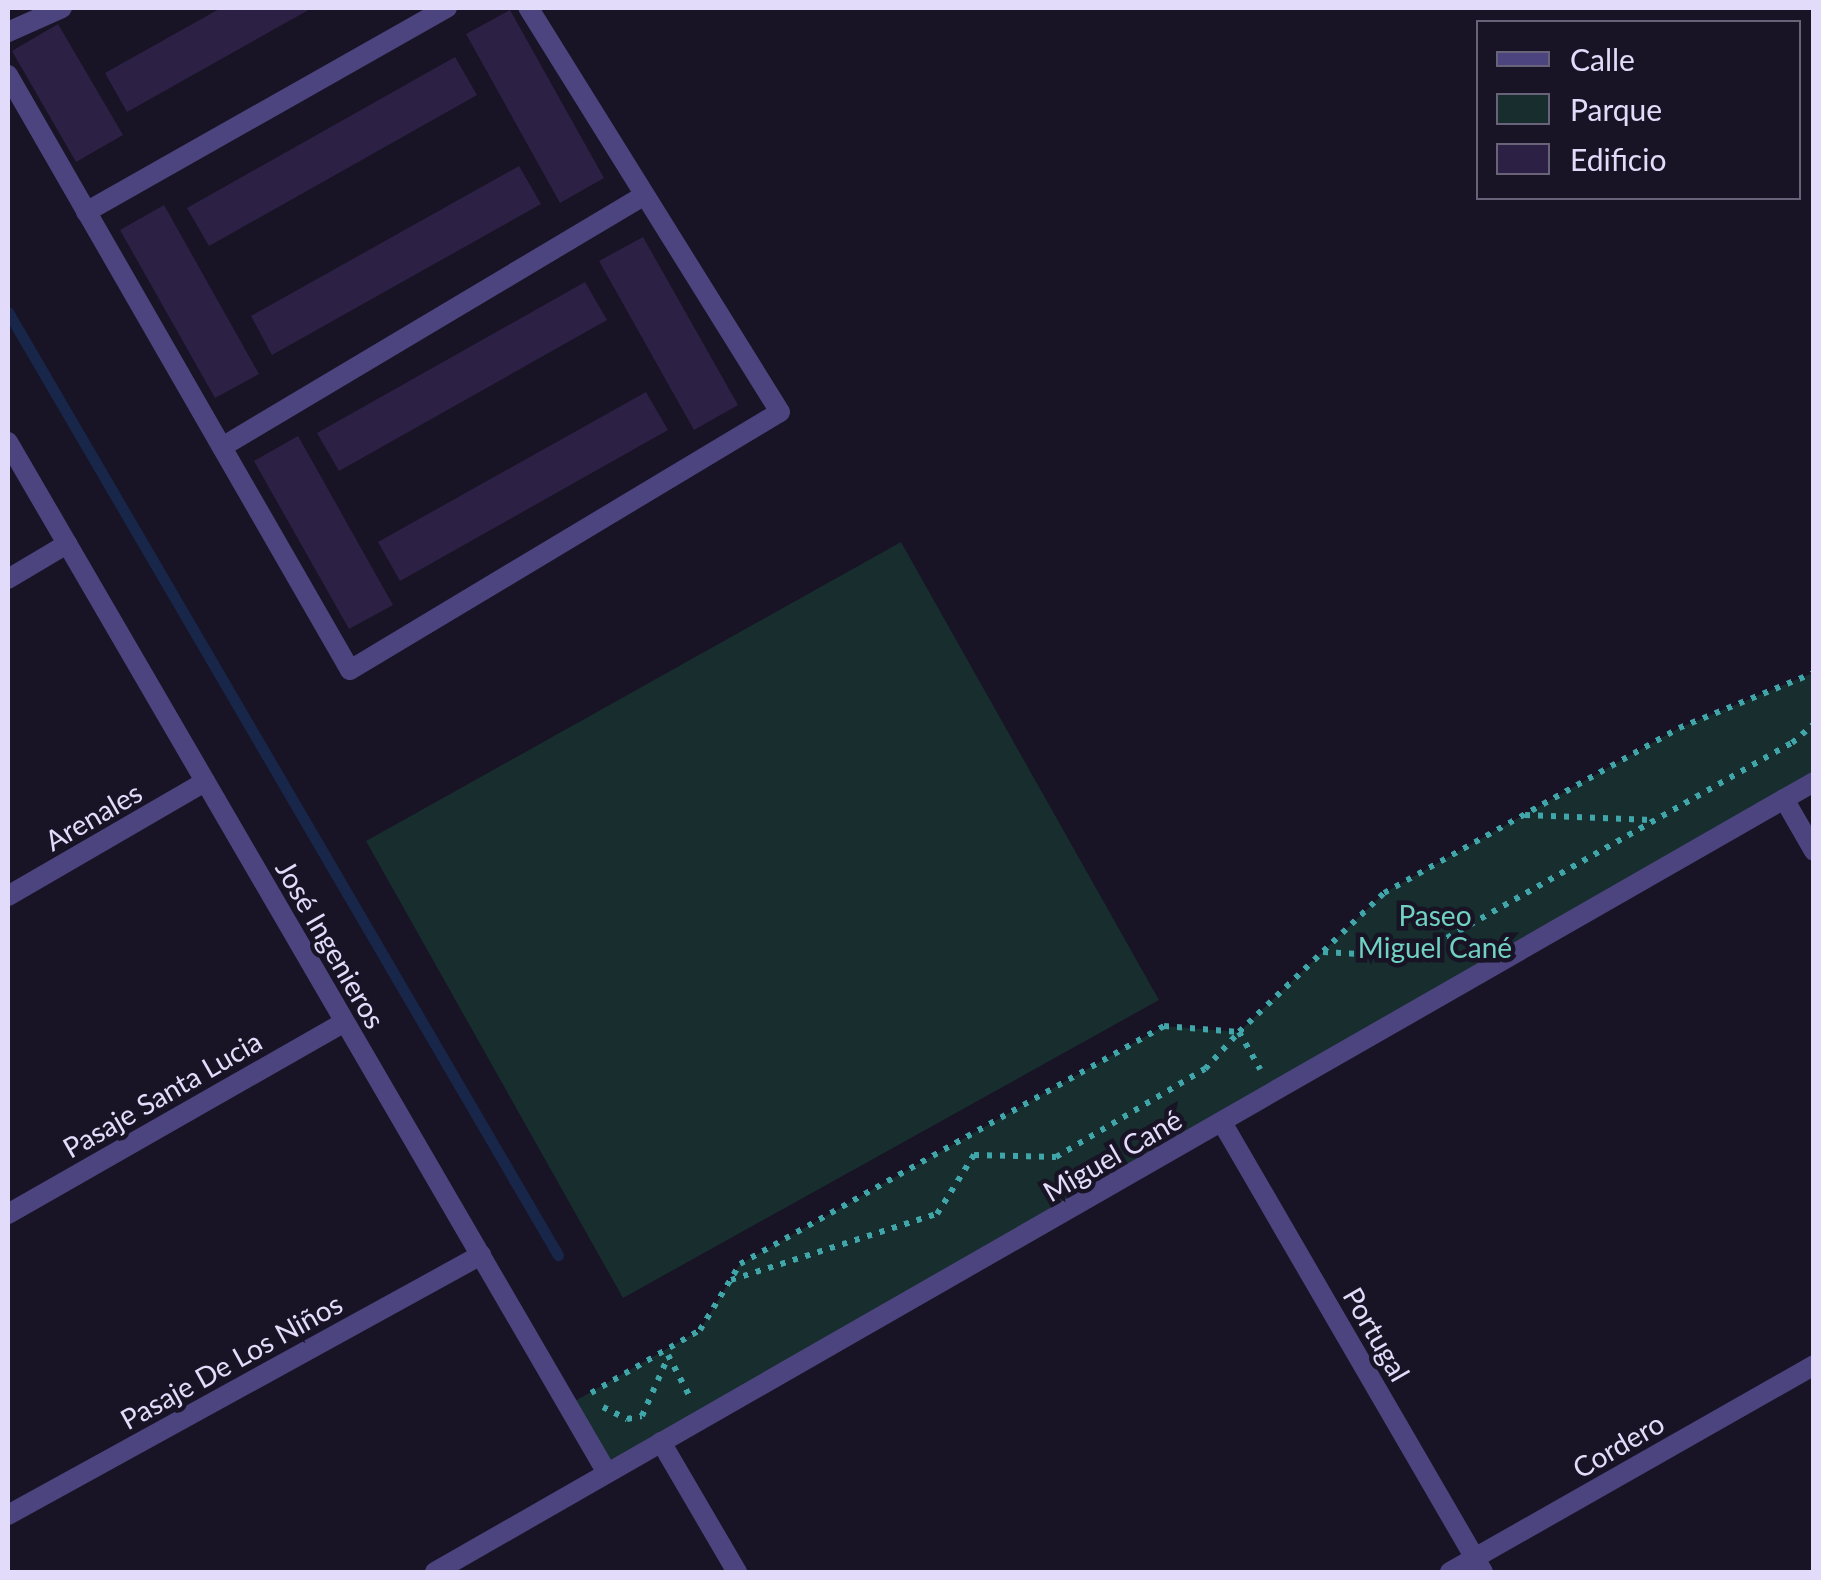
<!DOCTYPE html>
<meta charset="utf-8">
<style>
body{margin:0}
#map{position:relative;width:1821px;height:1580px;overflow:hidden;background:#181325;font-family:Lato,sans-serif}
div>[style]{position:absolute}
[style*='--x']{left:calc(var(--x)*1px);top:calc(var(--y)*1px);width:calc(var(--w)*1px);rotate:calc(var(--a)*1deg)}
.green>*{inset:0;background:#172d2e}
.stream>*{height:11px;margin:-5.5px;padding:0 5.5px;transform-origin:5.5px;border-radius:5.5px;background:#182649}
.building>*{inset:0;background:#2c2144}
.path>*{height:6px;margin-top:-3px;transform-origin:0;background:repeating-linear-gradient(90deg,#41a6a9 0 5px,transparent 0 13px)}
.street>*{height:20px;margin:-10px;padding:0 10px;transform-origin:10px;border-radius:10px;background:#4c447e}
span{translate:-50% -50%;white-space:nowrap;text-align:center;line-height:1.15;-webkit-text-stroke:9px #181325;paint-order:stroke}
.street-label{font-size:28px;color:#e2dcfa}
.park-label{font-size:28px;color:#71d1c2}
.frame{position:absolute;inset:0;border:10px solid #e2dcfa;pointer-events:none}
.legend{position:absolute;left:1476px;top:20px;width:325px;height:180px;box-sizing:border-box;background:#181325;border:2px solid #69637a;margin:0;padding:12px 18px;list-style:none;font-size:30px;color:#e2dcfa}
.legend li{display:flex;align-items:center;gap:20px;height:50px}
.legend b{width:50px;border:2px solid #69637a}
</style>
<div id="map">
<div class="green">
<i style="clip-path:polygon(901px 542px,1159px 1000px,623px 1298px,366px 841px)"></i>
<i style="clip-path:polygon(1813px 673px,1813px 781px,607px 1473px,568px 1405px,700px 1330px,740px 1264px,1164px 1026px,1239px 1032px,1384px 893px,1679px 728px)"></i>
</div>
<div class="stream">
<i style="--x:8;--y:312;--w:1092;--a:59.75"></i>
</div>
<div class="building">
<i style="clip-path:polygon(221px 8px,312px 8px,127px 112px,105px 73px)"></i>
<i style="clip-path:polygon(510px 10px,604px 178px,560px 203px,466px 34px)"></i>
<i style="clip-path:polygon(58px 24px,123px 135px,76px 162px,12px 51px)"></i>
<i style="clip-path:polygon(455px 57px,477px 95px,209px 246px,187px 208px)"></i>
<i style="clip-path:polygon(519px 166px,541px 204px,272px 355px,251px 316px)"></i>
<i style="clip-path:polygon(164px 205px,259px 374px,215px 398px,120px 230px)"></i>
<i style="clip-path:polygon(643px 237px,738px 405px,694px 430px,599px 261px)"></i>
<i style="clip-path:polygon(585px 282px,607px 320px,339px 471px,317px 433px)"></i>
<i style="clip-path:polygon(646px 392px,668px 430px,400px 581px,378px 542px)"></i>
<i style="clip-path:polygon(298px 436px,393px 605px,349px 629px,254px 461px)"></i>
</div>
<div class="path">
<i style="--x:1525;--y:815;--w:127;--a:2.3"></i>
<i style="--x:1323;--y:952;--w:90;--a:3.2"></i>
<i style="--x:1413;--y:957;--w:435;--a:-29.5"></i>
<i style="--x:1792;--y:743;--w:29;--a:-41"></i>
<i style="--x:731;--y:1280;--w:216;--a:-17.8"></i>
<i style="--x:937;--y:1214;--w:70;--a:-57.9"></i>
<i style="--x:974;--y:1155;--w:82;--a:1.4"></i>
<i style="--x:1056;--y:1157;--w:173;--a:-30.6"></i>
<i style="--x:1205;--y:1069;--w:50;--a:-47.4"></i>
<i style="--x:1239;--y:1032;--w:43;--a:60.4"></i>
<i style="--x:668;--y:1355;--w:47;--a:62.4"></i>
<i style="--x:591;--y:1393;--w:126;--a:-30"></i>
<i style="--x:700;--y:1330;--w:77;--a:-58.8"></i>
<i style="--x:740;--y:1264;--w:486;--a:-29.3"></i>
<i style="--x:1164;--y:1026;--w:75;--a:4.6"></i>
<i style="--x:1239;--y:1032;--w:201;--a:-43.8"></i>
<i style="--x:1384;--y:893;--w:338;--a:-29.2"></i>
<i style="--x:1679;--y:728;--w:146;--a:-22.2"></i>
<i style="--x:603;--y:1407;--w:27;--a:27"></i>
<i style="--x:627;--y:1419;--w:15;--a:-11"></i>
<i style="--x:642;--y:1416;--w:64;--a:-66.2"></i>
</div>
<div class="street">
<i style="--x:8;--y:32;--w:59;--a:-24"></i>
<i style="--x:8;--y:75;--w:686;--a:60.11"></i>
<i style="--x:350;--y:670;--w:501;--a:-30.96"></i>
<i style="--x:780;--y:412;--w:476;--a:-121.9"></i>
<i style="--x:86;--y:212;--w:415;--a:-29.5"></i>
<i style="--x:8;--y:442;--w:1192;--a:59.84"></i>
<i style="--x:222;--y:447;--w:492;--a:-30.8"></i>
<i style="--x:8;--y:579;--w:69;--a:-30.7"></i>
<i style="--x:1784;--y:799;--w:60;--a:60"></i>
<i style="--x:8;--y:896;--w:228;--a:-30.1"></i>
<i style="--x:1223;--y:1124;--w:518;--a:59.87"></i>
<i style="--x:8;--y:1214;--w:387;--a:-29.7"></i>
<i style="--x:661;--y:1442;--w:151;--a:59.7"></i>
<i style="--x:8;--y:1515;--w:540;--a:-28.8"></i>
<i style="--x:435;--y:1572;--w:1589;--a:-29.81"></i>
<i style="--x:1450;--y:1572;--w:419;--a:-29.6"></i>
</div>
<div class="street-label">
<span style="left:93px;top:816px;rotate:-30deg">Arenales</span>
<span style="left:331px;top:944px;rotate:60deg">José Ingenieros</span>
<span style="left:162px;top:1094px;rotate:-30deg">Pasaje Santa Lucia</span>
<span style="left:1112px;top:1155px;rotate:-30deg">Miguel Cané</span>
<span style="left:1377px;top:1334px;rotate:60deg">Portugal</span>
<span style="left:231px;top:1361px;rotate:-29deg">Pasaje De Los Niños</span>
<span style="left:1618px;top:1445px;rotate:-30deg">Cordero</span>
</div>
<div class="park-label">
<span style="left:1435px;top:931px">Paseo<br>Miguel Cané</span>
</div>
<div class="frame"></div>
<ul class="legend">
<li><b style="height:12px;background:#4c447e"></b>Calle</li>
<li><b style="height:28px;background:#172d2e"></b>Parque</li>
<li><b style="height:28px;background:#2c2144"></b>Edificio</li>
</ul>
</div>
